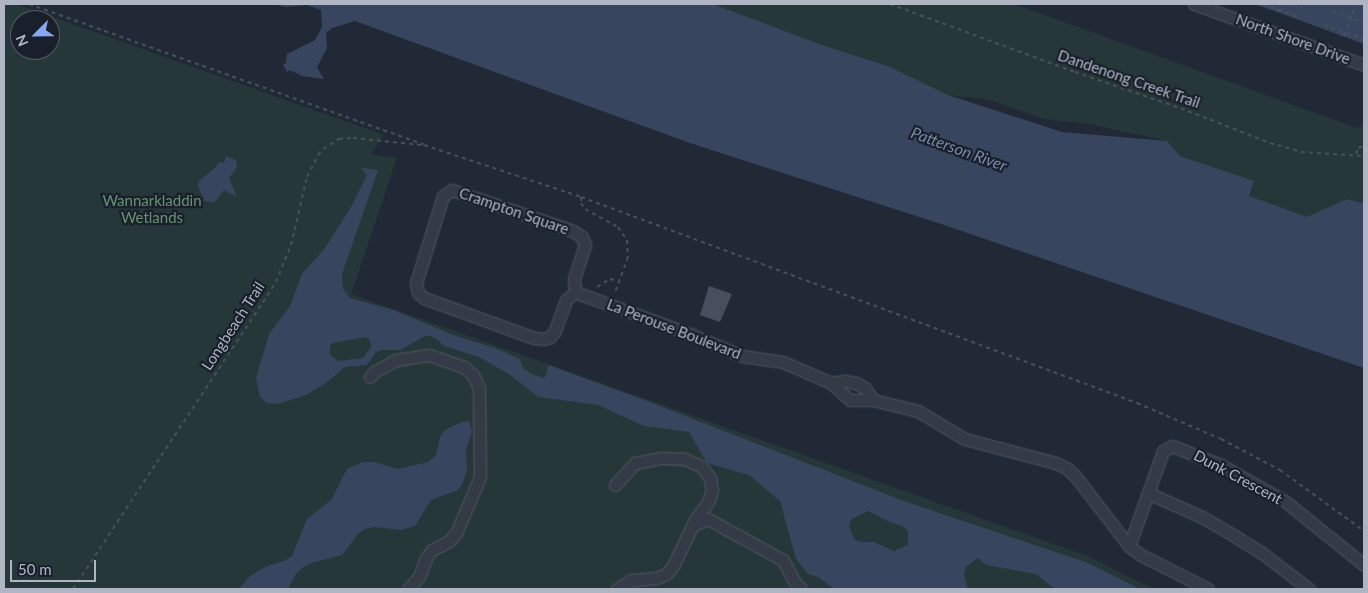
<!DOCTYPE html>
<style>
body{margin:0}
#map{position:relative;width:1368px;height:593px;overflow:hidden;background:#212936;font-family:Lato,sans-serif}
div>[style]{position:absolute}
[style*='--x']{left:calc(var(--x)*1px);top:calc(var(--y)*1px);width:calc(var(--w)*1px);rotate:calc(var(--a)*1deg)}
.green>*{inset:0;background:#263739}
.water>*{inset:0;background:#38455e}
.building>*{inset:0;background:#474f5e}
.path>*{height:2px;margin-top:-1px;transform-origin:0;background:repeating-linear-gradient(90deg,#435256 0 4px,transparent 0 8px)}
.roads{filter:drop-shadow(0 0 1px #525864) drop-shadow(0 0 1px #525864)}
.minor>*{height:11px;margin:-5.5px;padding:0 5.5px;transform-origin:5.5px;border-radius:5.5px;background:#353b46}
span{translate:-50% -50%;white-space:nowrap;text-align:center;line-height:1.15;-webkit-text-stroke:4.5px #1a202b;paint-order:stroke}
.street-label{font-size:15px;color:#afb5c3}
.park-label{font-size:15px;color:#689275}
.water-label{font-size:16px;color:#798aaa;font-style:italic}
.frame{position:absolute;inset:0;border:5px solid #afb5c3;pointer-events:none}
.north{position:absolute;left:10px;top:10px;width:50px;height:50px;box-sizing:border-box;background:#1a202b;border:1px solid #565c68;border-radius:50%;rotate:247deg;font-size:14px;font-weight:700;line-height:20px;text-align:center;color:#afb5c3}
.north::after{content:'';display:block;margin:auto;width:18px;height:22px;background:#87a8f0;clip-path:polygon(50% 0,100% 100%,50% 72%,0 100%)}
.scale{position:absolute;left:10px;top:560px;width:86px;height:22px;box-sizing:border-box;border:2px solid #afb5c3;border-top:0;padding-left:6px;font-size:15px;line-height:18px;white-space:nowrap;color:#afb5c3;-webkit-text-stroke:4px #1a202b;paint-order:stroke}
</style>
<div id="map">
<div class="green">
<i style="clip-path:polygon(evenodd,4px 4px,16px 4px,384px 135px,371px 154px,397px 158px,351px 294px,1090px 557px,1153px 589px,4px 589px,4px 4px,20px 20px,50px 20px,50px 50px,20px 50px,20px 20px)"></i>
<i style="clip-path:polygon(713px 4px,1014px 4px,1357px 128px,1364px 125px,1364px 200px,1361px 203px,1347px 199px,1307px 218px,1249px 196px,1254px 181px,1180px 156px,1167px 141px,1089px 124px,1044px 119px,991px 100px,948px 95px,888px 66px,822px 45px)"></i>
</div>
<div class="water">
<i style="clip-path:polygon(273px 4px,713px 4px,822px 45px,888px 66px,948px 95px,1062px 132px,1167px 141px,1180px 156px,1254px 181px,1249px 196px,1307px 217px,1347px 199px,1361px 203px,1364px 200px,1364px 368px,941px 224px,690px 143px,355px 21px,332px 28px,326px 33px,327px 48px,317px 67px,324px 79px,302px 76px,290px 70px,287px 72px,283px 65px,286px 63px,287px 54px,315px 40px,322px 27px,321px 10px,307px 5px,286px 7px)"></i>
<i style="clip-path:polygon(1254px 4px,1364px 4px,1364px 44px,1277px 12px)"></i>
<i style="clip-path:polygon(226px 156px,236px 160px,237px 167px,229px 178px,237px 197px,224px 190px,214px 203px,205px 201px,198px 187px,199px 181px,216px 167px,219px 162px,224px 163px)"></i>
<i style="clip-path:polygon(evenodd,361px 168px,378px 170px,342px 274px,343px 289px,350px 298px,396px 311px,453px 335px,495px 348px,520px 359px,523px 368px,532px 374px,544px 378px,546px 375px,548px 365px,647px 401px,904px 501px,1088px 563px,1140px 589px,1055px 589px,1036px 574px,986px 565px,978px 558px,966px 567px,964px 575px,968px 589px,834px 589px,818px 577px,808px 574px,796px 559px,780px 501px,749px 475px,707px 463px,689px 432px,644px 426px,598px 405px,538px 397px,509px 374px,479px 357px,444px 346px,435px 338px,427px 335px,400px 350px,382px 350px,376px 352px,367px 365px,345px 367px,326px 383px,306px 395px,278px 404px,267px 403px,260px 397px,256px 378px,269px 334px,290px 306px,302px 274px,325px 248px,351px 207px,367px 175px,361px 168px,365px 337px,370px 340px,371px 347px,363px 358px,339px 361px,330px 355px,330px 346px,333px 343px,365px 337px,361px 168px,868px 511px,890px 522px,902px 526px,908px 531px,908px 545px,894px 551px,874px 542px,860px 542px,854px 539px,849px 525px,852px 519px,868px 511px)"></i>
<i style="clip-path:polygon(469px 421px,472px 431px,466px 450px,467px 470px,462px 485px,456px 491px,431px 500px,415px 526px,401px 530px,374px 527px,365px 529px,358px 534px,342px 555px,311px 563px,302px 568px,295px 575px,288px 589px,239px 589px,250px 576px,267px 566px,284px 561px,292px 556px,307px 519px,331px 500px,347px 469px,363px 462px,374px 462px,398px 469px,428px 462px,436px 455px,440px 437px,445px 430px,461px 422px)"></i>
</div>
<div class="building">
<i style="clip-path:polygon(709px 286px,732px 294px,720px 322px,700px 315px)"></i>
</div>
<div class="path">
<i style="--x:29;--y:4;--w:419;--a:19.6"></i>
<i style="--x:424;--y:145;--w:165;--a:18.3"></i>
<i style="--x:581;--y:197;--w:593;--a:20.33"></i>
<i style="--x:1137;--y:403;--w:91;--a:23.2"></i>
<i style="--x:1221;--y:439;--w:67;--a:27.7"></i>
<i style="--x:1280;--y:470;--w:104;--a:36"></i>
<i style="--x:890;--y:4;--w:197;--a:20.2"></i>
<i style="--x:1075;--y:72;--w:120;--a:19"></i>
<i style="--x:1188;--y:111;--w:88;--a:21.3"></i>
<i style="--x:1270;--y:143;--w:32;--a:16"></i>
<i style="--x:1301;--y:152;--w:63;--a:3.6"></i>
<i style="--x:1263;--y:4;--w:38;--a:20"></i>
<i style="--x:1293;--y:4;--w:10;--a:17"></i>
<i style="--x:1332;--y:11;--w:34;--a:19"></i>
<i style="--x:1277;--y:12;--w:9;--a:-69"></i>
<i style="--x:1324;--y:25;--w:42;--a:19.3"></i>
<i style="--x:1344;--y:36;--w:34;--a:-69"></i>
<i style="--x:1356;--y:154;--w:6;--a:-72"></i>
<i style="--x:1358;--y:148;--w:6;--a:-18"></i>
<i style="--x:581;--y:197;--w:6;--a:90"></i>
<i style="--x:581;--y:203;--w:7;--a:56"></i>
<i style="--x:585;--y:209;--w:38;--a:29"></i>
<i style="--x:618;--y:227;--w:16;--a:55"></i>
<i style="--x:627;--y:240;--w:17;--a:87"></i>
<i style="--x:628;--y:257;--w:38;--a:110"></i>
<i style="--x:597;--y:287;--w:15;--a:-32"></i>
<i style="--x:610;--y:279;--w:9;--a:13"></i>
<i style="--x:73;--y:589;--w:368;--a:-56.5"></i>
<i style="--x:276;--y:282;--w:40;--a:-68"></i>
<i style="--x:291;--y:245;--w:70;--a:-76.8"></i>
<i style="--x:307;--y:177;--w:25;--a:-63"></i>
<i style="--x:318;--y:155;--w:8;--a:-50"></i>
<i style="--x:323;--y:149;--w:19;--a:-32"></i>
<i style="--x:339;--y:139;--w:14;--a:-4"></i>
<i style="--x:353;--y:138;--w:69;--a:5.8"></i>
</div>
<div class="roads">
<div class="minor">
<i style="--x:1194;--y:4;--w:181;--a:19.7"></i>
<i style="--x:452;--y:190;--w:128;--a:18.7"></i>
<i style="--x:573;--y:231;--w:11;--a:34"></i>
<i style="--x:582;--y:237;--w:9;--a:69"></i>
<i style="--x:585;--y:245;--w:36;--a:108"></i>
<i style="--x:574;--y:279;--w:13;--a:86"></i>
<i style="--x:575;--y:292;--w:12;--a:138"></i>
<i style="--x:566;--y:300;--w:33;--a:110"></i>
<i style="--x:555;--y:331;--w:8;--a:130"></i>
<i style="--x:550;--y:337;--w:6;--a:162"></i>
<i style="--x:544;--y:339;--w:10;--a:-174"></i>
<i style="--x:534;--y:338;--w:117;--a:-160"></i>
<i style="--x:424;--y:298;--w:8;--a:-140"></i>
<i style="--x:418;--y:293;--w:10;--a:-101"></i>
<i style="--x:416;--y:283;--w:91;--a:-72.8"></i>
<i style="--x:443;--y:196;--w:11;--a:-34"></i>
<i style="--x:575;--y:292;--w:122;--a:20.1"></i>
<i style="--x:690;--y:334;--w:56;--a:22.9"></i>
<i style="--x:742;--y:356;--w:41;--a:8.3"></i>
<i style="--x:783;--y:362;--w:52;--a:23.6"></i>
<i style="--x:831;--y:383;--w:25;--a:42"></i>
<i style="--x:850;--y:400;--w:23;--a:0"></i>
<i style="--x:873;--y:400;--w:46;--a:13.7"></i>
<i style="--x:918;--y:411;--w:55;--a:30.8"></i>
<i style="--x:965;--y:439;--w:94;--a:14.8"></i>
<i style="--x:1056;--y:463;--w:13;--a:27"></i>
<i style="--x:1068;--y:469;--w:11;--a:45"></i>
<i style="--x:1076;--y:477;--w:87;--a:52.5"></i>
<i style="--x:1129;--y:546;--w:15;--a:37"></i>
<i style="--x:1141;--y:555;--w:75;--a:26.9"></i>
<i style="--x:370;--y:377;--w:6;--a:-51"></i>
<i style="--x:374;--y:372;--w:25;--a:-29"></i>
<i style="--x:396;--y:360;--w:33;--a:-9"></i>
<i style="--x:429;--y:355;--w:37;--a:19"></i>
<i style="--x:464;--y:367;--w:12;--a:42"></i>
<i style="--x:473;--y:375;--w:14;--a:65"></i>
<i style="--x:479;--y:388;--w:89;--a:89.4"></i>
<i style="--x:480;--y:477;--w:61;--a:113.2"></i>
<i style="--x:456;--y:533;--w:11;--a:131"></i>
<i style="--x:449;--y:541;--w:19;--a:152"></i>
<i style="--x:432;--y:550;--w:10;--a:127"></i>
<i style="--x:426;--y:558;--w:20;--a:110"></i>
<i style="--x:419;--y:577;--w:16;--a:133"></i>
<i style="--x:831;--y:383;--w:14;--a:-8"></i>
<i style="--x:845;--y:381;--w:11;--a:10"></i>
<i style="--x:856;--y:383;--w:10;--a:29"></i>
<i style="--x:865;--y:388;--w:14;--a:56"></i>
<i style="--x:615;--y:485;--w:30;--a:-48"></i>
<i style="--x:635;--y:463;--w:26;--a:-11"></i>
<i style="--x:661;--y:458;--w:24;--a:2"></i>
<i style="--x:685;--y:459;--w:17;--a:24"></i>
<i style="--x:701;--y:466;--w:15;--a:53"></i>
<i style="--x:710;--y:478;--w:12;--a:81"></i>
<i style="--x:712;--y:490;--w:13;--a:108"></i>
<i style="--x:708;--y:502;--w:22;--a:126"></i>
<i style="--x:695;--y:520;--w:51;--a:115.6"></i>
<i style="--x:673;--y:566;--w:11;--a:131"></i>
<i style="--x:666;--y:574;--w:11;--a:158"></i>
<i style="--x:656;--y:578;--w:25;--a:175"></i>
<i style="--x:631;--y:580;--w:17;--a:147"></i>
<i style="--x:1148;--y:493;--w:59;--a:24"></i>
<i style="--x:1202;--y:517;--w:36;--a:30"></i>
<i style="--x:1233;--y:535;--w:34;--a:32"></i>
<i style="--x:1262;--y:553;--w:59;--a:37.5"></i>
<i style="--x:693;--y:525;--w:16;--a:-22"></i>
<i style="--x:708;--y:519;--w:85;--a:28.7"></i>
<i style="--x:783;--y:560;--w:27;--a:62"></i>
<i style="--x:796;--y:584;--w:7;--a:45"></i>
<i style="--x:1129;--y:546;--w:101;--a:-70.3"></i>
<i style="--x:1163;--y:451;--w:10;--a:-29"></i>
<i style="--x:1172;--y:446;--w:53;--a:21.2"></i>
<i style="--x:1221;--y:465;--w:75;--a:29.6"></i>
<i style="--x:1286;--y:502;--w:100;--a:38.9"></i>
</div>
</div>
<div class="street-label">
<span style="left:1293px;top:39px;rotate:20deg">North Shore Drive</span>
<span style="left:1129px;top:79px;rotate:19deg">Dandenong Creek Trail</span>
<span style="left:514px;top:211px;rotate:19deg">Crampton Square</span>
<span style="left:233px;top:326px;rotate:-57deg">Longbeach Trail</span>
<span style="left:674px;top:329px;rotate:21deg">La Perouse Boulevard</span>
<span style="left:1238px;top:477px;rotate:28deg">Dunk Crescent</span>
</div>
<div class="park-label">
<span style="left:152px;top:209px">Wannarkladdin<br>Wetlands</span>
</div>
<div class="water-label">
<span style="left:959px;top:149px;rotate:20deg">Patterson River</span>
</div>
<div class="frame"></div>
<div class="north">N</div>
<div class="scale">50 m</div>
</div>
